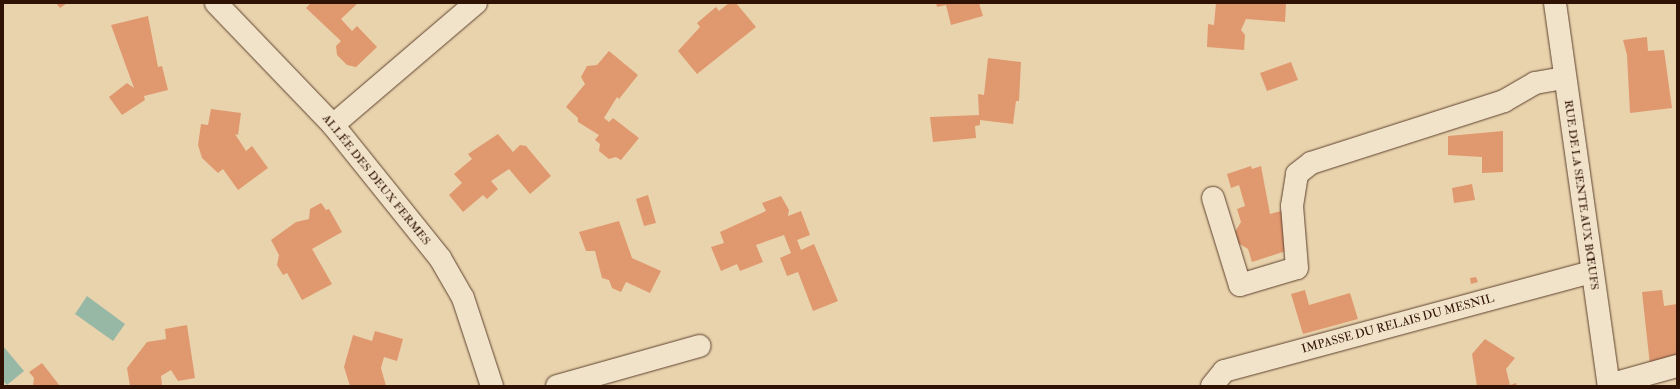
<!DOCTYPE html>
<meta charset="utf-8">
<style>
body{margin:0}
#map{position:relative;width:1680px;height:389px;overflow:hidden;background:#e9d3ad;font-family:"IM FELL Double Pica",serif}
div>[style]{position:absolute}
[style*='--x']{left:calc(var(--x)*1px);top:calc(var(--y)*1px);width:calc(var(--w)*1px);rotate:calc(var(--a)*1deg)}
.water>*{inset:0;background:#98b8a6}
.building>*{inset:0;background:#e0986f}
.roads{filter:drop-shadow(0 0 1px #5e422e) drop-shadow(0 0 1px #5e422e)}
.minor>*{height:22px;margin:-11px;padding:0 11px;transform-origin:11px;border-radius:11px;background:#f1e2ca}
span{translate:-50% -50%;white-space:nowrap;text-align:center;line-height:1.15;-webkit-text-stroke:3px #f1e2ca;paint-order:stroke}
.street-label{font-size:12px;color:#2f1204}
.frame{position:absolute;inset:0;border:4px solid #2f1204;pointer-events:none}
</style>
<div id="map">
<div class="water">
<i style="clip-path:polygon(87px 296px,125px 324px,113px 341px,75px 314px)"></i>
<i style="clip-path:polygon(3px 346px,24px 371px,7px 385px,3px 381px)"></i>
</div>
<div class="building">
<i style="clip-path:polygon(56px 3px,67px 3px,60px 8px)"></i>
<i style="clip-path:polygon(311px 3px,358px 3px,341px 19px,352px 31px,357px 26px,377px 47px,356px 67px,347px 65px,337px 55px,336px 46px,341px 41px,306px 8px)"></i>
<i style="clip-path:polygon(729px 3px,736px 3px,756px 27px,697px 74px,678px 51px,700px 27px,697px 23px,716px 7px,719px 11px)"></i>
<i style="clip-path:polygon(936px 3px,979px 3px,983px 16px,951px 25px,946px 5px,937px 7px)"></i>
<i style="clip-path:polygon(1216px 3px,1286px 3px,1285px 22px,1246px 19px,1241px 30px,1245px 35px,1244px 50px,1207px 47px,1208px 24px,1214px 25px)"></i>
<i style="clip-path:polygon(148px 16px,158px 67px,162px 66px,168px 90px,144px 96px,145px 100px,122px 115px,109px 97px,127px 83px,134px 88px,111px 25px)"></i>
<i style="clip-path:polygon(1647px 37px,1648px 51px,1664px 50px,1672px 108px,1630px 113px,1627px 55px,1623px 40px)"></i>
<i style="clip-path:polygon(609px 51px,638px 75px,619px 99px,617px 97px,604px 118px,609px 122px,613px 118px,639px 138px,621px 160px,616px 157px,609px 159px,599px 151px,600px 144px,595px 140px,599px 135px,578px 122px,578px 118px,566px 107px,585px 84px,581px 77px,587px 66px,597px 65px)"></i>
<i style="clip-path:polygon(988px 58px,1021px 62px,1019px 101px,1016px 101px,1013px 124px,980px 120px,980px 125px,975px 126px,976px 138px,933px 142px,930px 117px,979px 115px,978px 94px,984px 95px)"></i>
<i style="clip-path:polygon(1291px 62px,1298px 80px,1267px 91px,1260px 73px)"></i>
<i style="clip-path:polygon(211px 109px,241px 113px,238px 135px,235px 134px,246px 151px,252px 146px,268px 168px,238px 190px,223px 169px,218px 173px,202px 158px,198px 145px,201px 124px,208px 125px)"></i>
<i style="clip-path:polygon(1503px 131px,1503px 172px,1482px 173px,1482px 157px,1448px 155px,1448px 136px)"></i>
<i style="clip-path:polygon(498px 134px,513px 152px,520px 145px,526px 146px,551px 176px,530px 194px,509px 169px,491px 181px,498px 189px,487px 199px,483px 195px,463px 212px,449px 195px,462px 183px,454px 174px,472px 159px,468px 154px)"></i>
<i style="clip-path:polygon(1251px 166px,1252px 169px,1261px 166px,1270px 214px,1281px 211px,1292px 249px,1252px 262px,1248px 249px,1238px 243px,1235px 232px,1241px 222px,1237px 209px,1245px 206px,1239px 185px,1231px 188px,1227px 174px)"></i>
<i style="clip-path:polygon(1472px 184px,1475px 200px,1454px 203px,1452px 188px)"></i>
<i style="clip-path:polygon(648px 195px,656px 223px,644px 226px,636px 199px)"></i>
<i style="clip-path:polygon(781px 196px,789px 210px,788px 216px,801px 211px,810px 235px,797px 240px,801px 250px,814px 244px,838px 301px,813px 311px,798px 272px,787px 276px,780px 258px,791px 253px,784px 235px,756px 245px,763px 262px,740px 271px,737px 264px,721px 271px,711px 247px,724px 243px,720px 232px,766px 211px,762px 203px)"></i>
<i style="clip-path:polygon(321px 203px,326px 210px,329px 209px,342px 232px,312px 249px,332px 284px,302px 300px,287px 273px,283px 275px,277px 265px,279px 255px,271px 240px,296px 222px,309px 219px,310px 209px)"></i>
<i style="clip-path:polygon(619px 221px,632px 258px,661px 271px,650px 293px,626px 282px,621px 292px,612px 288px,609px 280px,602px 278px,595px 251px,586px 251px,579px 232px)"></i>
<i style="clip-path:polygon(1476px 277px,1478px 282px,1471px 284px,1470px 278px)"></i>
<i style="clip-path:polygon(1305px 290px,1309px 305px,1350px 293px,1358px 319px,1303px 334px,1291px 294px)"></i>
<i style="clip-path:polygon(1662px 290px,1664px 306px,1677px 304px,1676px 358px,1650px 365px,1642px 292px)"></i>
<i style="clip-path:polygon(187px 325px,195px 378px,178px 381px,171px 370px,161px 376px,162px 385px,168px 386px,130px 386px,127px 368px,147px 342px,166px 339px,165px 329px)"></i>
<i style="clip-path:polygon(375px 331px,403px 339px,397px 361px,384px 357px,381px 368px,386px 386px,350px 386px,344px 367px,353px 335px,372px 341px)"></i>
<i style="clip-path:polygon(1485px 339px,1515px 358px,1506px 369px,1510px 385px,1516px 383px,1517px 386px,1477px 386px,1472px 354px)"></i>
<i style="clip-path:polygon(42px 363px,60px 386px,33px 386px,34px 378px,29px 372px)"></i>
</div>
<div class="roads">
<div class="minor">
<i style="--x:216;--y:3;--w:169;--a:46.2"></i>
<i style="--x:333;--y:125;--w:171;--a:51.2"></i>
<i style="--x:440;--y:258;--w:46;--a:60.1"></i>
<i style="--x:463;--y:298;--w:93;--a:71.8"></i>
<i style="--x:1555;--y:3;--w:387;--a:82"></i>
<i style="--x:333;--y:125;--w:188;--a:-40.5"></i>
<i style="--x:1213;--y:198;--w:91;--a:72.8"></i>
<i style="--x:1240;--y:285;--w:59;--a:-16.6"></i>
<i style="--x:1297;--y:268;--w:62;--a:-94.6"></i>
<i style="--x:1292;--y:206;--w:32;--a:-81"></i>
<i style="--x:1297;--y:174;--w:18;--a:-38"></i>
<i style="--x:1311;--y:163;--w:203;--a:-17.8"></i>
<i style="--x:1504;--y:101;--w:36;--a:-30"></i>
<i style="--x:1535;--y:83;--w:29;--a:-10"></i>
<i style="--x:1609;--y:385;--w:71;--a:-15.6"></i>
<i style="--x:557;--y:386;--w:148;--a:-15.7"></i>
<i style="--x:1212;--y:386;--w:19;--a:-51"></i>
<i style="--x:1224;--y:371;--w:380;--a:-15.1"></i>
</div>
</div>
<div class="street-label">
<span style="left:376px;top:180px;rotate:51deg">ALLÉE DES DEUX FERMES</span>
<span style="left:1581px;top:195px;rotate:82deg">RUE DE LA SENTE AUX BŒUFS</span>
<span style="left:1398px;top:324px;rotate:-15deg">IMPASSE DU RELAIS DU MESNIL</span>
</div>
<div class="frame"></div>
</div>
